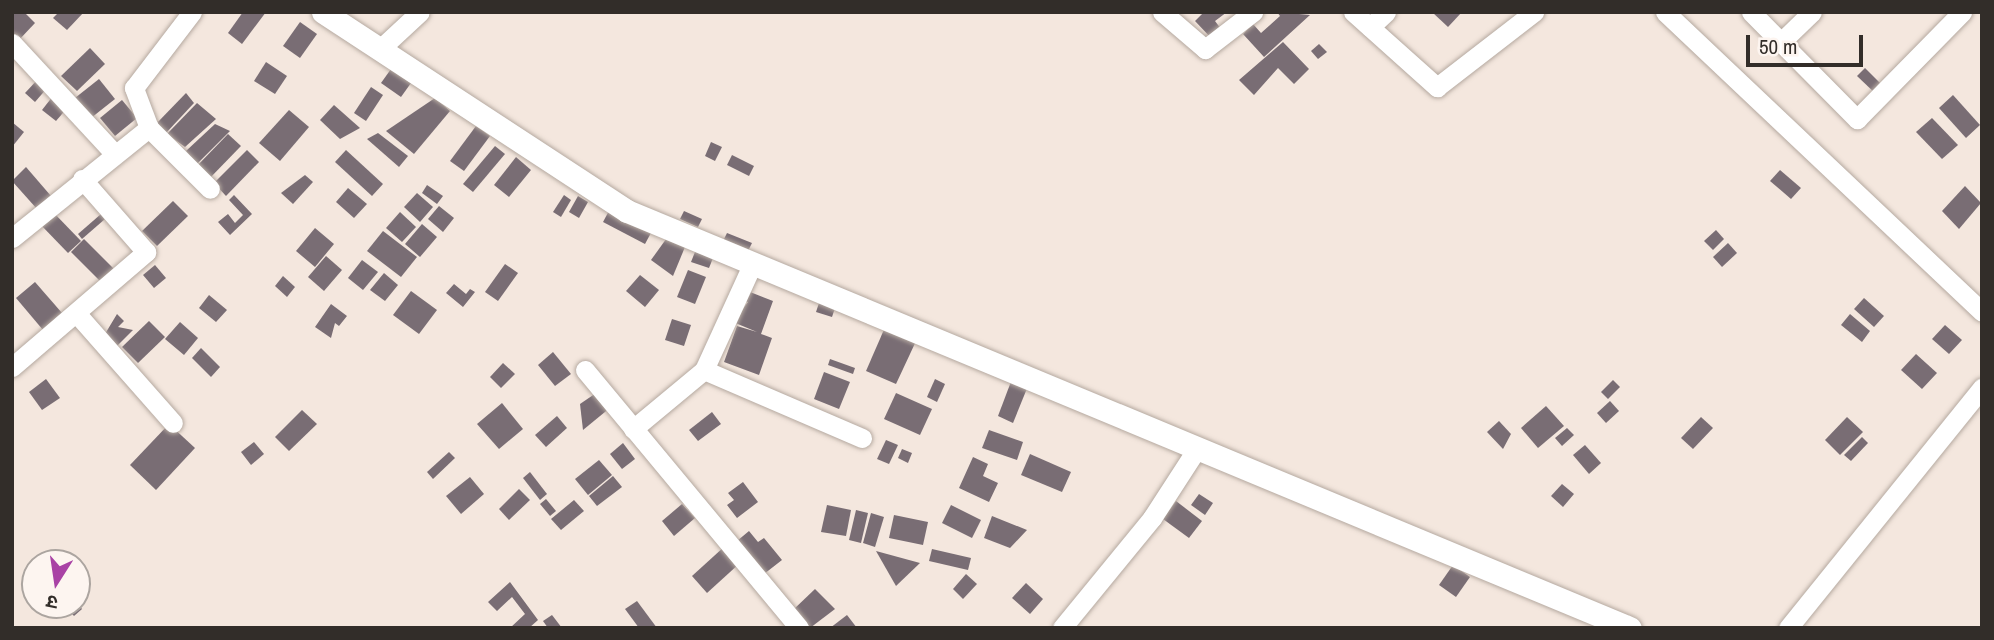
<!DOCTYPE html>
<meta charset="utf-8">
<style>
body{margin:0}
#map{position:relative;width:1994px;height:640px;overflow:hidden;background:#f4e7de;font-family:"Archivo Narrow","Noto Sans Devanagari",sans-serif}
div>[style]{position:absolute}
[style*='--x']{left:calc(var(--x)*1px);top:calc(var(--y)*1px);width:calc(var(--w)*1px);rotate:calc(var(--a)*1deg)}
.building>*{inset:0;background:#796d74}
.roads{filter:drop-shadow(0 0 2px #b5a9a0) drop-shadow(0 0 2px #b5a9a0)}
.minor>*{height:19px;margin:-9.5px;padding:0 9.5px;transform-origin:9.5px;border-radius:9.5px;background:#fff}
.tertiary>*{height:23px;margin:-11.5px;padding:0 11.5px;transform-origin:11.5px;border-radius:11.5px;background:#fff}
span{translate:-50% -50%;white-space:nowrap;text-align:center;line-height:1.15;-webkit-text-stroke:7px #fdf5f0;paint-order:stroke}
.frame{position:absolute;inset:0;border:14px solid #322d29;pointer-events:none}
.north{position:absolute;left:21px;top:549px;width:70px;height:70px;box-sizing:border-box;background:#fdf5f0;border:2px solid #aca5a0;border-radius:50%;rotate:192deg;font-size:19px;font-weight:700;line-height:28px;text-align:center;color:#322d29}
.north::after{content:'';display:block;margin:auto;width:24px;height:32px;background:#a942a5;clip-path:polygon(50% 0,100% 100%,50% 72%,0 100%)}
.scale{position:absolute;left:1746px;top:35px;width:117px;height:32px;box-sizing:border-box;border:4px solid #322d29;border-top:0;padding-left:9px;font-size:21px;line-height:24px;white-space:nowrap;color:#322d29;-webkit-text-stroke:5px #fdf5f0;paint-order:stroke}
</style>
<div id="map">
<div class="building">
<i style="clip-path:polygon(12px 12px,24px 12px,35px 23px,18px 41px,12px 36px)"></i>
<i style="clip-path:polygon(59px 12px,84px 12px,67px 30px,53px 18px)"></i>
<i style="clip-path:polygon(243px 12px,266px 12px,242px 44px,228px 33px)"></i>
<i style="clip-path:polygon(1204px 12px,1227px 12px,1215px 21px,1221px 29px,1211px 38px,1195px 21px)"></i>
<i style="clip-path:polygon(1277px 12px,1310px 15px,1264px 57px,1243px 34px,1253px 24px,1261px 33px,1280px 16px)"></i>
<i style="clip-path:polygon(1432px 12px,1462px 12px,1448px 27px)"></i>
<i style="clip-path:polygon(300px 22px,317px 34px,300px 58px,283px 46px)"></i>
<i style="clip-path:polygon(1283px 42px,1309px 69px,1294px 84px,1278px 68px,1254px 95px,1239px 80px)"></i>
<i style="clip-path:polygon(1319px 44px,1327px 52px,1318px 59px,1311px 51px)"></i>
<i style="clip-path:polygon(90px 48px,105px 64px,77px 91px,61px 76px)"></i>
<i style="clip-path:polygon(266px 62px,287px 76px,275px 94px,254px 81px)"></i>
<i style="clip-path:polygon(1865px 68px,1885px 88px,1877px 95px,1857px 76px)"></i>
<i style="clip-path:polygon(391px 69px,411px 83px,401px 97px,381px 83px)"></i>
<i style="clip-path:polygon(39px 78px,48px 87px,35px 102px,25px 93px)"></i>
<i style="clip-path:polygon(99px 79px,115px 99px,91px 118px,75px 98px)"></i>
<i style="clip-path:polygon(371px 87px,383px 95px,366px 121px,354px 113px)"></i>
<i style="clip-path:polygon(186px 93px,194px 103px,166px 133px,156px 124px)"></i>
<i style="clip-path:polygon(1953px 95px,1980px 125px,1966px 138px,1939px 108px)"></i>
<i style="clip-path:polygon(53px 96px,68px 107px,56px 121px,42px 110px)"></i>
<i style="clip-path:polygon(435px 98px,450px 111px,414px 154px,386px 131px)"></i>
<i style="clip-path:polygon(122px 100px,137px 118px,115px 136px,100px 118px)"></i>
<i style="clip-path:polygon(197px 103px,216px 119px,185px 147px,167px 134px)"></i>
<i style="clip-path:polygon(334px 105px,360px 128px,340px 139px,320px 120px)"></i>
<i style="clip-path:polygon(289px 110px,309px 127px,280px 161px,259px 143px)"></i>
<i style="clip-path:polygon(1932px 118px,1958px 145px,1942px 159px,1916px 132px)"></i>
<i style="clip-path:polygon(12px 122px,24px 132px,12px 147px)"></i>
<i style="clip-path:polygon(215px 124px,230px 131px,197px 164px,186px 151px)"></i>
<i style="clip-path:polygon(476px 126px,490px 136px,464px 171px,450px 161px)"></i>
<i style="clip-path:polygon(378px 133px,408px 156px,399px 167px,367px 139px)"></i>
<i style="clip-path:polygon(228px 134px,241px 146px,208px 180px,195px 168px)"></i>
<i style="clip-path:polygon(711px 142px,722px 147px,715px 161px,705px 156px)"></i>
<i style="clip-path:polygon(495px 146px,505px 154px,473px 192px,463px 184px)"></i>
<i style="clip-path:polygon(247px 150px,259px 162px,226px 196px,214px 183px)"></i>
<i style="clip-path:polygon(346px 150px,383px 184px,372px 196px,335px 162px)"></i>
<i style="clip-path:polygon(732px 155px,754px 166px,749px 176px,727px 165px)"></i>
<i style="clip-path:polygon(516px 157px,531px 170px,509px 197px,494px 185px)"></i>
<i style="clip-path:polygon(26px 167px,51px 196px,37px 209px,12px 181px)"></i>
<i style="clip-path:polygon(1780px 170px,1801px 188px,1791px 199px,1770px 181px)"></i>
<i style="clip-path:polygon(305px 175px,313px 182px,293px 204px,281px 193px)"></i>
<i style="clip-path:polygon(427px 185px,443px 196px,437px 204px,422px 193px)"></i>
<i style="clip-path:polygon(1965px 186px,1981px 203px,1959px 229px,1942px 211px)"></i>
<i style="clip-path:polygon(348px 188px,367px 204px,354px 218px,336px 202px)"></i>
<i style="clip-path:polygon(417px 193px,433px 207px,420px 222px,404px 207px)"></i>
<i style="clip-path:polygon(234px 195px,252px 214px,230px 235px,218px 222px,228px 214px,235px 223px,243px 215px,229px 200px)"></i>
<i style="clip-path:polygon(564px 195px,571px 200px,561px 217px,553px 212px)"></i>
<i style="clip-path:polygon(578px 196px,588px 202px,579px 218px,569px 212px)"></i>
<i style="clip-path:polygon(173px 201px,188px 216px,157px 246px,142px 231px)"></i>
<i style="clip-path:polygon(439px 206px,454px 218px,443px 232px,428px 219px)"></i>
<i style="clip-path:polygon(610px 209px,652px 231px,645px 244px,603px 222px)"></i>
<i style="clip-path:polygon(52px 211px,81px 241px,68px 253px,39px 223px)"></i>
<i style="clip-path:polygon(684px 211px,702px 219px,698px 227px,680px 219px)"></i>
<i style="clip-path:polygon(400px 212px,416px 227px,402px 242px,386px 228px)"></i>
<i style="clip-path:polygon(101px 214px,105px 219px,82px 239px,78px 234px)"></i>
<i style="clip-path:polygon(422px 224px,437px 237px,420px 257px,405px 244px)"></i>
<i style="clip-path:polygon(315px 228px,334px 244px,315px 267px,296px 251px)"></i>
<i style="clip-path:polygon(1716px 230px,1724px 239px,1713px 250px,1704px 241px)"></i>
<i style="clip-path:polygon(383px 231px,417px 257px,401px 277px,367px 251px)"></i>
<i style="clip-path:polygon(727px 233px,752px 243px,748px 251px,723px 241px)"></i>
<i style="clip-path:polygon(669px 235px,685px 247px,673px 276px,651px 260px)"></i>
<i style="clip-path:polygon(84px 239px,116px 271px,103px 284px,71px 252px)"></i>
<i style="clip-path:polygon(1728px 243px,1737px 253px,1722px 267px,1713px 257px)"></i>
<i style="clip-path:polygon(695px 252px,713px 258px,709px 268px,691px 262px)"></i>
<i style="clip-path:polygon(326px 256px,342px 270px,324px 291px,308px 277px)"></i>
<i style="clip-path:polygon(362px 260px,378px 272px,363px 290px,348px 278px)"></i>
<i style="clip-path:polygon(505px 264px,518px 273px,498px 301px,485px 292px)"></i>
<i style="clip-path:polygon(155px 265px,166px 278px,154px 288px,143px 275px)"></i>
<i style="clip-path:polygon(688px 270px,706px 277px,695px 304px,677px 297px)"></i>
<i style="clip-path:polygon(384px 273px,398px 285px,385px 301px,370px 290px)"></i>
<i style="clip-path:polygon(640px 275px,659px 290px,645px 307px,626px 291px)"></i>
<i style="clip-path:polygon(283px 276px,295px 287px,287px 297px,275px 286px)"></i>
<i style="clip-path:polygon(35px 282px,62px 313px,43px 330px,16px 298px)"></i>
<i style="clip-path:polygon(454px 284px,466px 294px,470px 289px,475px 292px,463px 307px,446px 293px)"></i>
<i style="clip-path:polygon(745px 290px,773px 301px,761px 334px,772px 338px,759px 375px,724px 362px,737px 326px,757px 332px,733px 322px,748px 302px,741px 300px)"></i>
<i style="clip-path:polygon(411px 291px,437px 310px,419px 334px,393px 315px)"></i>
<i style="clip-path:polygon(209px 295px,227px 310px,216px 322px,199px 308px)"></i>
<i style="clip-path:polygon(1864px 298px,1884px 316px,1874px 327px,1854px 309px)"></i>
<i style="clip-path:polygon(820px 300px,836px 305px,832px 317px,816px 312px)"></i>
<i style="clip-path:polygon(331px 304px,347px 316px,339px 326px,335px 323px,331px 338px,315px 327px)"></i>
<i style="clip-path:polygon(117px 314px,124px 321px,118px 327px,133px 330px,117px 346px,105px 334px)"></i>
<i style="clip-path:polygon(1850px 314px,1870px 331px,1862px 342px,1841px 325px)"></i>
<i style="clip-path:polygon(672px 319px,691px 325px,684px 346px,665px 340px)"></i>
<i style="clip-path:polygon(149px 321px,165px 337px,138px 363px,122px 347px)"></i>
<i style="clip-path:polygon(180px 322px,198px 338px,184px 355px,165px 339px)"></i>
<i style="clip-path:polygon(886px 325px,917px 339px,896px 384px,866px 371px)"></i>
<i style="clip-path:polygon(1945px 325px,1962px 340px,1949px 354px,1932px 339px)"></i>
<i style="clip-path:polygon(201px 348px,220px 367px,211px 377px,192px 358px)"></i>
<i style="clip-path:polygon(553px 352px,571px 374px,555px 386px,538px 365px)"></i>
<i style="clip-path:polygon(1916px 354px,1937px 373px,1922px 389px,1901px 370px)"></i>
<i style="clip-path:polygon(830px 359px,855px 368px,853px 374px,828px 365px)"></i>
<i style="clip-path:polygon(503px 363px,515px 374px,501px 388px,490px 377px)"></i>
<i style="clip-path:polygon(824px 372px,850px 382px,839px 409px,814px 399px)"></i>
<i style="clip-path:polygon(46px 379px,60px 398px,42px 410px,29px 392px)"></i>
<i style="clip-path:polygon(935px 379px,945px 384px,937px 402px,927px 397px)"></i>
<i style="clip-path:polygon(1012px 379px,1028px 386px,1013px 423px,998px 416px)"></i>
<i style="clip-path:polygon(1613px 380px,1620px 387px,1608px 399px,1601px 392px)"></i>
<i style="clip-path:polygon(599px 391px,611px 407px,583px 430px,580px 404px)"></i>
<i style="clip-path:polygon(896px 393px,932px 409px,920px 435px,884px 419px)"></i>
<i style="clip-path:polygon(1610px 401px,1619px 411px,1606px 423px,1597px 413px)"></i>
<i style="clip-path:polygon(502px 403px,523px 429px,499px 449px,477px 424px)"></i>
<i style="clip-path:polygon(1546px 406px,1564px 426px,1538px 448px,1521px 428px)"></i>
<i style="clip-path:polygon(302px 410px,317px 424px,289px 451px,275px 437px)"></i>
<i style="clip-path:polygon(712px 412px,721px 424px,698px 441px,689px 430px)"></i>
<i style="clip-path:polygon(557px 416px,567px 428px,546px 447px,535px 435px)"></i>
<i style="clip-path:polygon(1701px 417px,1713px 428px,1693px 449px,1681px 438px)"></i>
<i style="clip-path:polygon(1847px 417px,1863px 432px,1840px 455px,1825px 440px)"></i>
<i style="clip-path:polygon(1499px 421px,1511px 434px,1503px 449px,1487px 432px)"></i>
<i style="clip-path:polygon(169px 424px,195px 448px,156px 490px,130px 465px)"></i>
<i style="clip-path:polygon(1567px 428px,1574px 435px,1562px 446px,1555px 438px)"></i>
<i style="clip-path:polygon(989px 430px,1023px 442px,1017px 460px,982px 448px)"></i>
<i style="clip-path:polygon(1862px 437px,1868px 443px,1851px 461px,1844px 455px)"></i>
<i style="clip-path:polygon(886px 440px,898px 445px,889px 464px,877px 459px)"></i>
<i style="clip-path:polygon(254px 442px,264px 454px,251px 465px,241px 452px)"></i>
<i style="clip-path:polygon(623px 443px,635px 459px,622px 469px,610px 454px)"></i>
<i style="clip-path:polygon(1585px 445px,1601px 463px,1589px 474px,1573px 455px)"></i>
<i style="clip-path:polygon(902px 449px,912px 453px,908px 463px,898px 458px)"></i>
<i style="clip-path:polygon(449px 452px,455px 458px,433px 479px,427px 472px)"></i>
<i style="clip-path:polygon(1030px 454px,1071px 472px,1062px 492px,1021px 475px)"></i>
<i style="clip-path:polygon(973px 457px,988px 464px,983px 476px,998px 483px,989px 502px,959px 488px)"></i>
<i style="clip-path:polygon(599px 460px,612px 475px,588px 495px,575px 479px)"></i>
<i style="clip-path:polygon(530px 472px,547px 494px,540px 500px,523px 478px)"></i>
<i style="clip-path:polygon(613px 476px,622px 487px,597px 506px,589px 496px)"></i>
<i style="clip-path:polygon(470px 477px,484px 494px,461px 514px,446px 496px)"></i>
<i style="clip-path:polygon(743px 482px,758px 502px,737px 518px,727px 505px,734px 500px,728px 493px)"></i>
<i style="clip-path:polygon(1562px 484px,1574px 494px,1563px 507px,1551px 496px)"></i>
<i style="clip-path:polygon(519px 489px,530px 500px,509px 520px,499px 509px)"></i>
<i style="clip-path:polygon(1199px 494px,1213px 503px,1205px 515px,1191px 505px)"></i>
<i style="clip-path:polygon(546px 499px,556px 511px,550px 516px,540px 504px)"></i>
<i style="clip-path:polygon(574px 500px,584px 511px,561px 530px,551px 519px)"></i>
<i style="clip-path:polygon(1176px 501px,1202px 521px,1189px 538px,1163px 519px)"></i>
<i style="clip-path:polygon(682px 504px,695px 518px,674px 536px,662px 521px)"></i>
<i style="clip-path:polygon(827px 505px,851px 510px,846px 536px,821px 532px)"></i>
<i style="clip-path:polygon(951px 505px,981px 520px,972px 538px,942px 523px)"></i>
<i style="clip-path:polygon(856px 510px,868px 513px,861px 543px,849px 540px)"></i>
<i style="clip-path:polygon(871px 513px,884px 517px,875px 547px,863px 543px)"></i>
<i style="clip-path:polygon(894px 515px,928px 522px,923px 545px,889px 538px)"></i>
<i style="clip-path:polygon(992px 516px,1027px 530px,1010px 548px,984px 538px)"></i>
<i style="clip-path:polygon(749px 531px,758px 542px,764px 538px,782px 560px,764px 574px,737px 541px)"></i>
<i style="clip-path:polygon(725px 546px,740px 563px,707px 593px,692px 576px)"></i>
<i style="clip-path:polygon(932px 549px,971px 558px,968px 570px,929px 561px)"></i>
<i style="clip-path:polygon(876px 551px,920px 563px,896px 586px)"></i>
<i style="clip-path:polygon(1453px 565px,1470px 577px,1456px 597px,1439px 585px)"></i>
<i style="clip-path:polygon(966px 574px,977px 584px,963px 599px,953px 589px)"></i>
<i style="clip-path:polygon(510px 582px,538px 620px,529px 628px,510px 628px,525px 614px,512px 597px,497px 611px,488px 602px)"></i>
<i style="clip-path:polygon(1026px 583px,1043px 599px,1030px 614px,1012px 598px)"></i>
<i style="clip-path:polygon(815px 589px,835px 609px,810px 628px,793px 610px)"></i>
<i style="clip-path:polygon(637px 601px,657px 628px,639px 628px,625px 609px)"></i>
<i style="clip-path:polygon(77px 603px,82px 609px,74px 616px,64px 605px)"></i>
<i style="clip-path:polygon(552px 615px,562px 628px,548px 628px,543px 621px)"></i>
<i style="clip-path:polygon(847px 615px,857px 628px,830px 628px)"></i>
</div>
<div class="roads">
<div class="minor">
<i style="--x:1162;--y:12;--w:57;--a:40.7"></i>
<i style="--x:1205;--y:49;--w:61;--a:-37.6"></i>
<i style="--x:1353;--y:12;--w:113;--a:41.8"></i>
<i style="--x:1437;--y:87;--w:123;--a:-37.7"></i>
<i style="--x:1665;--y:12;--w:436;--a:43.4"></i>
<i style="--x:1751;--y:12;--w:151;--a:45.3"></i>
<i style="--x:1857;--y:119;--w:150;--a:-45.5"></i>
<i style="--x:1370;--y:27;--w:22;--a:-43"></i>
<i style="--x:1781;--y:42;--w:43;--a:-44.1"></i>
<i style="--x:12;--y:43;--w:149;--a:47.2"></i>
<i style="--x:380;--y:49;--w:54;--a:-42.8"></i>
<i style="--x:149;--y:128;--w:86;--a:45"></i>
<i style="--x:12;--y:238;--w:176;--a:-38.8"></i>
<i style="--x:149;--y:128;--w:43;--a:-110.6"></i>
<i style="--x:134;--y:88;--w:96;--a:-52.7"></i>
<i style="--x:77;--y:314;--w:145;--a:48.6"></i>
<i style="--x:12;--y:367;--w:177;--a:-40.6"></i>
<i style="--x:146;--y:252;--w:97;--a:-131.2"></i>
<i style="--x:585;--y:370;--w:335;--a:50.3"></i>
<i style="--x:704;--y:370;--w:172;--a:23.3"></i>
<i style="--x:633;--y:429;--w:92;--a:-39.7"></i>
<i style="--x:704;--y:370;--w:118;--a:-65.4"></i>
<i style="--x:1062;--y:628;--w:142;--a:-50.7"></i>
<i style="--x:1152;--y:518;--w:81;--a:-57.1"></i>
<i style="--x:1788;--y:628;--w:309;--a:-51.1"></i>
</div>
<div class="tertiary">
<i style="--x:323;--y:12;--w:363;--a:33.2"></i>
<i style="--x:627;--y:211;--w:1086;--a:22.58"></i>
</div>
</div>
<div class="frame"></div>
<div class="north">उ</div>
<div class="scale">50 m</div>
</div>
